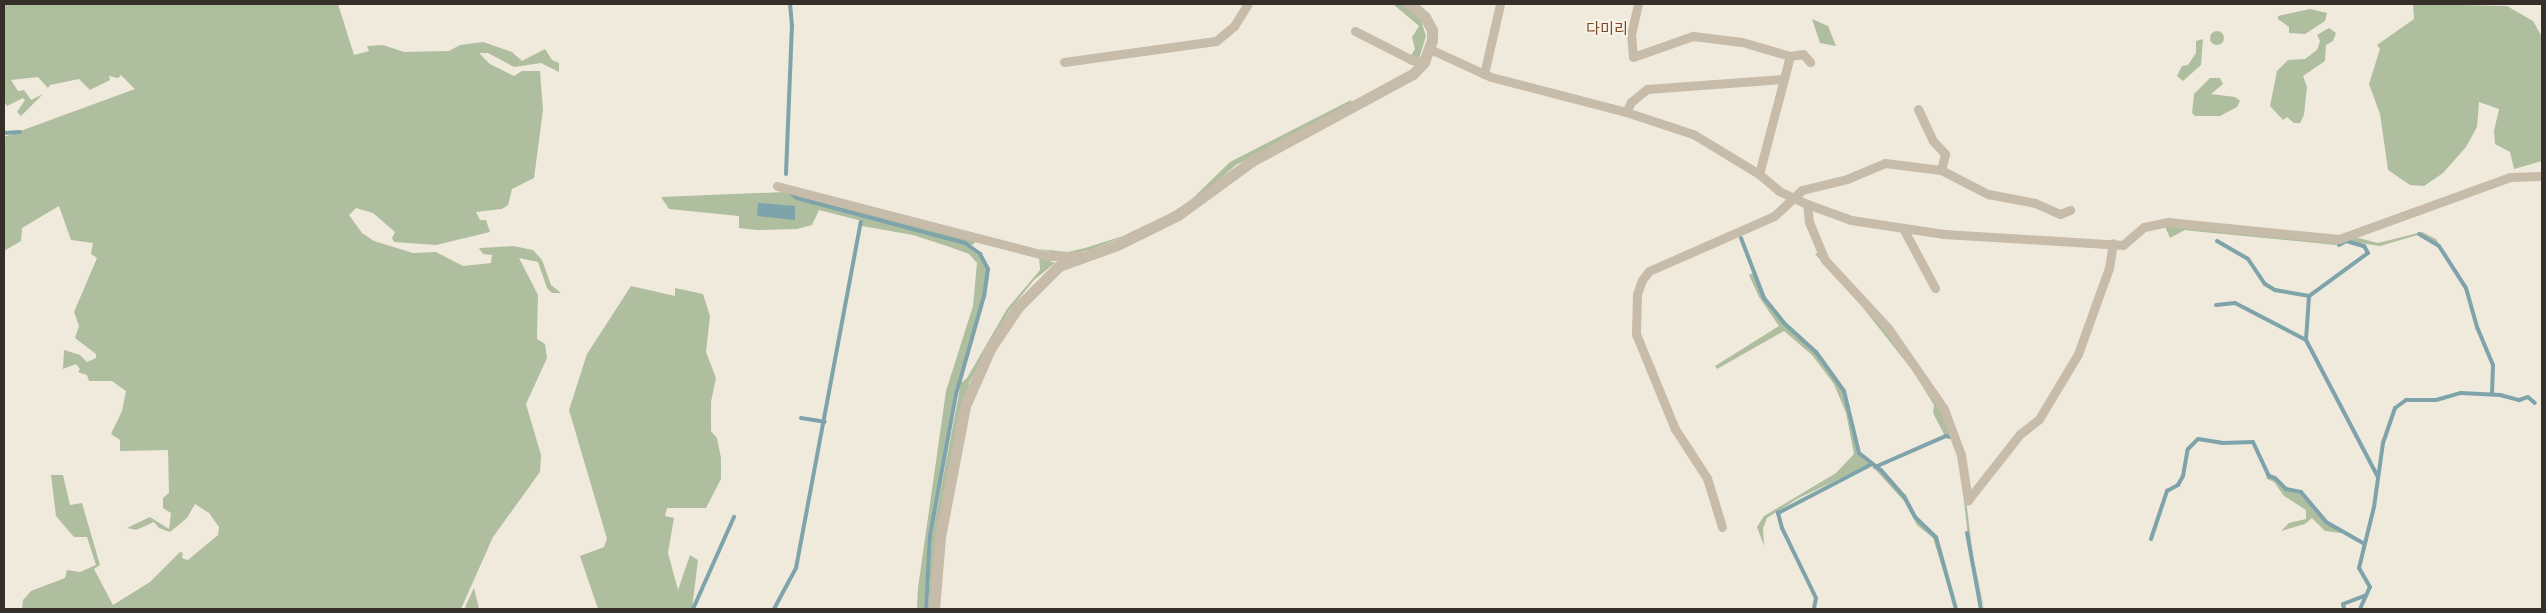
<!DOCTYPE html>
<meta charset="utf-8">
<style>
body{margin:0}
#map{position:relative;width:2546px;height:613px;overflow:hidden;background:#f0eadd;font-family:Rubik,"Noto Sans KR",sans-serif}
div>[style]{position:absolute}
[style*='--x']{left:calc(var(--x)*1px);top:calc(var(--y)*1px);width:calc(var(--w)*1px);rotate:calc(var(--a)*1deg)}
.green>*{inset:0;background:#afbe9e}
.round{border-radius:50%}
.water>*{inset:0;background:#7ea3ab}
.stream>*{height:4px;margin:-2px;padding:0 2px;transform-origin:2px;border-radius:2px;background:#7ea3ab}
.minor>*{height:9px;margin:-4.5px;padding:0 4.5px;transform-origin:4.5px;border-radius:4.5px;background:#c7bba9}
.tertiary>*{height:11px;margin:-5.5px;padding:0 5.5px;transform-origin:5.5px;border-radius:5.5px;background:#c7bba9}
span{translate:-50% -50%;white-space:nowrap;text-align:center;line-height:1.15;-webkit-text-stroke:4px #f8f3e9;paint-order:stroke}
.quarter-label{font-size:15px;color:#7e4827}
.frame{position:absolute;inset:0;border:5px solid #352e29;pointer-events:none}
</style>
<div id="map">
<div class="green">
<i style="clip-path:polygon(4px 4px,338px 4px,354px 55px,369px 51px,367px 46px,383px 45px,404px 52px,449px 51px,460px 45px,483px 42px,512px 52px,522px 61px,545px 49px,552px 60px,559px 63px,559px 72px,541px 63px,514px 67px,488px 53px,479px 53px,490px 64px,514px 76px,522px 71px,540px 71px,543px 110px,534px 178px,512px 189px,508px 205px,502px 209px,476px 212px,480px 220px,486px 220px,490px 232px,436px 245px,394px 242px,392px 238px,395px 232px,373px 213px,356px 208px,349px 215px,362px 233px,374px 241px,413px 253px,436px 252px,463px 266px,491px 263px,492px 255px,483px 254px,479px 248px,513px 246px,533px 250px,542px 260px,551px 285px,561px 293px,552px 293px,547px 288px,538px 262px,519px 258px,538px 295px,537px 339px,545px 344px,547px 358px,526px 404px,541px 455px,540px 472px,493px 537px,461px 609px,22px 609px,23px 600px,31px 591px,65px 578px,67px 570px,80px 572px,96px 565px,87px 537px,74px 537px,56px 516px,51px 475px,63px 475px,70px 505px,82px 503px,100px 565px,94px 569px,113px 605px,150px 582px,180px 552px,183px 553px,182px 558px,188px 560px,218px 535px,219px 527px,209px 513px,195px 504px,187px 518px,170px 532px,159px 528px,154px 522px,136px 530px,127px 528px,150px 517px,169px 529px,171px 513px,163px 508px,163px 498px,169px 493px,168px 450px,120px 451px,120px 440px,111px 434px,122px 411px,126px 391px,112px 381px,89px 381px,87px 375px,78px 372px,80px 369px,76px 364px,63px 369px,64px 350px,80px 355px,87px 362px,96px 358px,96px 354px,75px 338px,79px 326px,74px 312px,97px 258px,91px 254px,93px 243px,71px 240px,59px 206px,22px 228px,21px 241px,4px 251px,4px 137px,135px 89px,121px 75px,118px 78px,109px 76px,110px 80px,90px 90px,79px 79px,50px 85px,48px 88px,38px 77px,11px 80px,18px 91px,24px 90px,31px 100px,43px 94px,21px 116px,17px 112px,25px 100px,23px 98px,7px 106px,4px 102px)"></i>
<i style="clip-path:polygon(1393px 4px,1403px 4px,1421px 20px,1426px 36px,1419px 59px,1410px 57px,1415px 49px,1412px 37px,1419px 26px)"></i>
<i style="clip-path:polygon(2413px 4px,2507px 6px,2533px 21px,2542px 37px,2542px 161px,2514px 169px,2510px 152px,2495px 144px,2494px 131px,2499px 109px,2479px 102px,2477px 127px,2466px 147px,2443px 173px,2424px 186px,2410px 185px,2388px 170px,2380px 114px,2369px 84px,2380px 49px,2377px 45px,2414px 19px)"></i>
<i style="clip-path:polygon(2310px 9px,2327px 13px,2325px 21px,2305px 34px,2289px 33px,2289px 27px,2278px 19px,2278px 16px)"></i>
<i style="clip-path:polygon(1812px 19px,1828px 26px,1836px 46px,1820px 43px)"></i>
<i style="clip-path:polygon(2329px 28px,2336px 33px,2333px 41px,2326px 45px,2325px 61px,2303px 76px,2307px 87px,2304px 115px,2300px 123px,2294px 123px,2287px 117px,2283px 120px,2270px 106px,2277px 71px,2288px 60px,2305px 59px,2317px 50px,2320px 41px,2317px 35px)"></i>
<i class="round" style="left:2210px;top:31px;width:14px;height:14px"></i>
<i style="clip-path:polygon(2203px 39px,2201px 65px,2183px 81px,2177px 76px,2182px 66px,2188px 65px,2196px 53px,2196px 41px)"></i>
<i style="clip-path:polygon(2210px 78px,2220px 78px,2223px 84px,2211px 94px,2235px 97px,2240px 101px,2237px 107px,2220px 116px,2195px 116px,2192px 113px,2194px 94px)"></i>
<i style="clip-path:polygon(1351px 100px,1352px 104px,1236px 165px,1201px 195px,1153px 225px,1090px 250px,1080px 252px,1051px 252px,1038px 249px,1068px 252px,1085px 248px,1123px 236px,1171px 213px,1191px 200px,1230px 162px)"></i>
<i style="clip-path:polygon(789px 191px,977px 241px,972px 245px,800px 197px)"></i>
<i style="clip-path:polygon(785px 192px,799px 200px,964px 244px,980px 257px,987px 270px,988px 280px,954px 395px,929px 537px,924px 609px,917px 609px,918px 588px,946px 391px,973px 306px,977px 263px,969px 254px,950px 247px,913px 235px,862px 226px,862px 221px,819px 210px,812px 225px,797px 229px,757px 230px,739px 228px,739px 216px,669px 209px,661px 197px)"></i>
<i style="clip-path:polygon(2164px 224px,2297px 239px,2329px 241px,2351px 236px,2378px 243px,2422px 232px,2436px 239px,2470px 291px,2439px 246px,2421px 234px,2380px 246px,2346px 241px,2336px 245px,2193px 231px,2185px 230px,2170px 238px)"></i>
<i style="clip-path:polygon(1818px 253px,1887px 332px,1941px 411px,1953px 440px,1945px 436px,1933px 413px,1934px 405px,1913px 371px,1860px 304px,1815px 254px)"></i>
<i style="clip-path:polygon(1039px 257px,1055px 263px,1034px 280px,1009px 311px,969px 383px,932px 609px,928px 609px,932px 536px,961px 383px,967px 378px,1007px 309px,1040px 270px)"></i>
<i style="clip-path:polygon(1753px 273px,1771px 310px,1815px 353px,1843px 392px,1854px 425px,1857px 453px,1870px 464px,1797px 499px,1767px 518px,1763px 528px,1764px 546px,1757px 527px,1764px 516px,1836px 473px,1854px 454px,1846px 413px,1834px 384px,1812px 355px,1784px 331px,1717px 369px,1715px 366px,1779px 326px,1759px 297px,1749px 275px)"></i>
<i style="clip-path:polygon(631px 286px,675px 296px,675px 288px,703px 294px,710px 316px,706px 352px,716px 378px,711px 402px,711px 431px,717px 438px,721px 458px,721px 479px,706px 508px,667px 508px,665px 516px,674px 518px,668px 553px,678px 590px,690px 555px,698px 560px,692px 609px,598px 609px,580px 556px,604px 547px,607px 539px,569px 410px,587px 354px)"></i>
<i style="clip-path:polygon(2264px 465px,2269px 477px,2275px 479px,2286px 490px,2301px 493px,2326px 523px,2348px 534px,2325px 531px,2312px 518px,2305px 524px,2281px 531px,2289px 523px,2306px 519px,2306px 510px,2284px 496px,2274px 482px,2267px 479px)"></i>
<i style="clip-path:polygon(1872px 466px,1880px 470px,1904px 498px,1915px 518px,1936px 538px,1955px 609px,1933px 538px,1917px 525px,1904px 501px)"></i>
<i style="clip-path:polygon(1966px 500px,1973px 556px,1984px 609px,1971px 564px,1964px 501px)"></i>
<i style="clip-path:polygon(474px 588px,479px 609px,465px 609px,466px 605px)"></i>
</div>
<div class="water">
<i style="clip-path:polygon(758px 203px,795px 206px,795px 220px,757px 216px)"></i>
</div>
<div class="stream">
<i style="--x:4;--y:133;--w:16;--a:-4"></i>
<i style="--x:786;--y:174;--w:148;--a:-87.7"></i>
<i style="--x:792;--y:26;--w:22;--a:-95"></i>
<i style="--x:787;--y:190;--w:13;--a:39"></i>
<i style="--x:797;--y:198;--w:174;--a:15"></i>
<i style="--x:965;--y:243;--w:19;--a:36"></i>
<i style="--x:980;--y:254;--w:17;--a:62"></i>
<i style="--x:988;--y:269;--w:27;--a:98"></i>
<i style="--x:984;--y:296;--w:102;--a:105.9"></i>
<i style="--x:956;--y:394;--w:144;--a:100.4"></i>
<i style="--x:930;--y:536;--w:73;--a:93.1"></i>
<i style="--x:2419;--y:234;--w:23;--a:31"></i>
<i style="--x:2439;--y:246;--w:50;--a:57.3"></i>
<i style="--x:2466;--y:288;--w:41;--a:74.2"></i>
<i style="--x:2477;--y:327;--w:41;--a:67.2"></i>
<i style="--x:2493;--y:365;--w:29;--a:92"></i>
<i style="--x:1741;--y:238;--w:64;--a:69"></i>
<i style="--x:1764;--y:298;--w:33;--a:51"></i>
<i style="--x:1785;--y:324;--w:42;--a:42.1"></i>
<i style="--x:1816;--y:352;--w:48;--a:54.3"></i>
<i style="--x:1844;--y:391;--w:64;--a:76.4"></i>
<i style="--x:1859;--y:453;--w:28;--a:38"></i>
<i style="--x:1881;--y:470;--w:35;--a:49"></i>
<i style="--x:1904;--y:496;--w:24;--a:62"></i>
<i style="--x:1915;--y:517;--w:29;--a:44"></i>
<i style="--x:1936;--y:537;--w:75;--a:74.5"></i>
<i style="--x:2217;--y:241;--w:36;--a:30"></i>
<i style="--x:2248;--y:259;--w:30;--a:56"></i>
<i style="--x:2265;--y:284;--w:12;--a:31"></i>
<i style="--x:2275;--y:290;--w:35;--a:10"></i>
<i style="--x:2339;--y:245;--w:8;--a:-30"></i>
<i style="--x:2346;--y:241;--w:19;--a:16"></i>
<i style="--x:2364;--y:246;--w:8;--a:60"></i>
<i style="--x:2368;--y:253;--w:73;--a:143.9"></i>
<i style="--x:2309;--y:296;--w:44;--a:93.9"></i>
<i style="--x:2306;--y:340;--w:155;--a:62.3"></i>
<i style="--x:2216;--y:305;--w:19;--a:-6"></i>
<i style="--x:2235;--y:303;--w:80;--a:27.5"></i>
<i style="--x:801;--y:418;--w:24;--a:9"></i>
<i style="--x:1875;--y:467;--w:77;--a:-23.6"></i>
<i style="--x:1946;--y:436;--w:4;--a:14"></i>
<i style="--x:1967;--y:533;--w:77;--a:79.6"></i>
<i style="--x:2151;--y:539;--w:51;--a:-71.6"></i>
<i style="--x:2167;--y:491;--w:13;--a:-29"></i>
<i style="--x:2178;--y:485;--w:10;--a:-61"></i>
<i style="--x:2183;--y:476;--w:27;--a:-80"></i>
<i style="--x:2188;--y:449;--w:14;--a:-45"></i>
<i style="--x:2198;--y:439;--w:24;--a:9"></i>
<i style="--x:2222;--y:443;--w:31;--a:-2"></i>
<i style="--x:2253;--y:442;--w:38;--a:65"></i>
<i style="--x:2269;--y:476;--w:6;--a:18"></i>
<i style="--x:2275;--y:478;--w:16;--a:45"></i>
<i style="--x:2286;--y:489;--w:15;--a:11"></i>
<i style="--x:2301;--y:492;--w:39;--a:50"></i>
<i style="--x:2326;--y:522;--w:43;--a:29.6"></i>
<i style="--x:693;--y:609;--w:101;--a:-66"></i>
<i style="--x:774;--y:609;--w:47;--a:-61.8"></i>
<i style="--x:796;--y:568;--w:352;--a:-79.4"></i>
<i style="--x:1814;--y:609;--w:11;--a:-80"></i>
<i style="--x:1816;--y:598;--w:78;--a:-115.9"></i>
<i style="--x:1782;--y:528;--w:16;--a:-105"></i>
<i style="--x:1778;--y:513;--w:106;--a:-27.5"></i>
<i style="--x:2344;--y:609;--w:5;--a:-101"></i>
<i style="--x:2343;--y:604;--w:25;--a:-21"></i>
<i style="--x:2360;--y:609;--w:24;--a:-66"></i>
<i style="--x:2370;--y:587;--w:22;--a:-120"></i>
<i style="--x:2359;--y:568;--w:63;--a:-76.2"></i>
<i style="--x:2374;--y:507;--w:65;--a:-82"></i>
<i style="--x:2383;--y:443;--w:37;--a:-71"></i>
<i style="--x:2395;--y:408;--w:14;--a:-36"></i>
<i style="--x:2406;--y:400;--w:30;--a:0"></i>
<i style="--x:2436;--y:400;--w:26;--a:-16"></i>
<i style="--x:2461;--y:393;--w:39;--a:3"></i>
<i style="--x:2500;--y:395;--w:20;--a:15"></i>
<i style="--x:2519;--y:400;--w:9;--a:-18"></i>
<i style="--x:2528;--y:397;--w:9;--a:41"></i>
</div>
<div class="minor">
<i style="--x:1638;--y:4;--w:31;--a:103"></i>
<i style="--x:1631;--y:34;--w:23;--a:85"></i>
<i style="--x:1633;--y:57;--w:64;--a:-19.3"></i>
<i style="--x:1693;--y:36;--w:49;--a:7"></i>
<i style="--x:1742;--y:42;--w:50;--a:16.3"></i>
<i style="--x:1355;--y:31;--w:64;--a:27"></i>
<i style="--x:1412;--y:60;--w:12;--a:9"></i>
<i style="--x:1430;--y:49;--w:67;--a:24.7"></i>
<i style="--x:1491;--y:77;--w:139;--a:14.5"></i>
<i style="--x:1626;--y:112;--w:71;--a:18.2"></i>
<i style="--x:1693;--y:134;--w:77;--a:31.2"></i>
<i style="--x:1759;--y:174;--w:26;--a:40"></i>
<i style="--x:1779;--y:191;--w:31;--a:25"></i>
<i style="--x:1807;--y:204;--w:47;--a:20"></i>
<i style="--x:1851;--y:220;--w:94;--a:8.6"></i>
<i style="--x:1944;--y:234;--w:179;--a:3.5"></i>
<i style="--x:2123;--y:245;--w:28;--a:-41"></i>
<i style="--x:2144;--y:227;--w:25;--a:-12"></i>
<i style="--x:2168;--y:222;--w:172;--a:5.7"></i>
<i style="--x:2339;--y:239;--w:182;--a:-19.9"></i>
<i style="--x:2510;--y:177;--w:32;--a:-2"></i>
<i style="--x:1064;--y:62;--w:153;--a:-7.9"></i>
<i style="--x:1216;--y:41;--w:23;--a:-40"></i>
<i style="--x:1234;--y:26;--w:26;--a:-58"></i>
<i style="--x:1484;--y:74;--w:72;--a:-77.1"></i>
<i style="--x:1918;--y:109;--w:35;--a:65"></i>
<i style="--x:1933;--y:141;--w:18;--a:47"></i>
<i style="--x:1945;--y:154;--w:16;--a:104"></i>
<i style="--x:1626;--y:112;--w:11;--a:-63"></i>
<i style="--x:1631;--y:102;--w:21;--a:-39"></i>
<i style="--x:1647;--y:89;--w:137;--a:-4.2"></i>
<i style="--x:1759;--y:174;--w:122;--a:-75.3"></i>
<i style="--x:1790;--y:56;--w:13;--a:-9"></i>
<i style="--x:1803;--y:54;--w:11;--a:49"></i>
<i style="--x:777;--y:186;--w:279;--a:14.5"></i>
<i style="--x:1047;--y:256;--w:34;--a:0"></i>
<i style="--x:1807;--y:204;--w:18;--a:84"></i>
<i style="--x:1809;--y:222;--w:41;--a:67.2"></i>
<i style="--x:1825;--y:260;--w:93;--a:47.2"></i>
<i style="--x:1888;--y:328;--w:98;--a:55.3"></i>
<i style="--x:1944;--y:409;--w:49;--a:69.7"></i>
<i style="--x:1961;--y:455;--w:46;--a:81.2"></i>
<i style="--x:1904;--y:230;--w:66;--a:61.9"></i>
<i style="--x:1968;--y:500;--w:84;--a:-51.8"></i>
<i style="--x:2020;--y:434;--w:24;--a:-38"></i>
<i style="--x:2039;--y:419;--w:76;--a:-59"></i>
<i style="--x:2078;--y:354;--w:91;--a:-70.2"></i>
<i style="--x:2109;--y:268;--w:25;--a:-81"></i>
<i style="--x:1722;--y:527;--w:51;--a:-107"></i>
<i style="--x:1707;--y:478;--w:59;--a:-123.1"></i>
<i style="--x:1675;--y:429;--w:103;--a:-112.3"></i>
<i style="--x:1636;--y:334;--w:40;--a:-88.6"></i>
<i style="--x:1637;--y:294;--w:15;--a:-70"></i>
<i style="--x:1642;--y:280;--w:11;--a:-52"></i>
<i style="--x:1649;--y:271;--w:137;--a:-23.7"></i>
<i style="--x:1774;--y:216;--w:38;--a:-43"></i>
<i style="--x:1802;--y:190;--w:46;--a:-13.7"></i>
<i style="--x:1847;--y:179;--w:41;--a:-22.8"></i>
<i style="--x:1885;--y:163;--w:56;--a:7.1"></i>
<i style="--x:1941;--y:170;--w:53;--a:27.1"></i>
<i style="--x:1988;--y:194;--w:48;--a:10.8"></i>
<i style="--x:2035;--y:203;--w:27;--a:24"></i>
<i style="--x:2060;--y:214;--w:11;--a:-22"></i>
</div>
<div class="tertiary">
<i style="--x:934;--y:609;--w:72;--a:-85.2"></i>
<i style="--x:940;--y:537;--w:133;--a:-79.2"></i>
<i style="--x:965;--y:406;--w:62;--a:-66.3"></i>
<i style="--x:990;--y:349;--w:50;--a:-56.3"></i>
<i style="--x:1018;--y:307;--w:58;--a:-45"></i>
<i style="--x:1059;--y:266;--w:62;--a:-19.9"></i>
<i style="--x:1117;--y:245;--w:68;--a:-26.2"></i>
<i style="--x:1178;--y:215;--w:92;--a:-36.1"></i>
<i style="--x:1252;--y:161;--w:183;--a:-28.4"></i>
<i style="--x:1413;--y:74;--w:16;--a:-47"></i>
<i style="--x:1424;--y:62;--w:23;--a:-70"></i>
<i style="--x:1432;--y:40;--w:10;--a:-90"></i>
<i style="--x:1432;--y:30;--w:15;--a:-118"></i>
<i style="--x:1425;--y:17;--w:20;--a:-139"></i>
</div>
<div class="quarter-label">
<span style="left:1607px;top:30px">다미리</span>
</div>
<div class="frame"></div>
</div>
